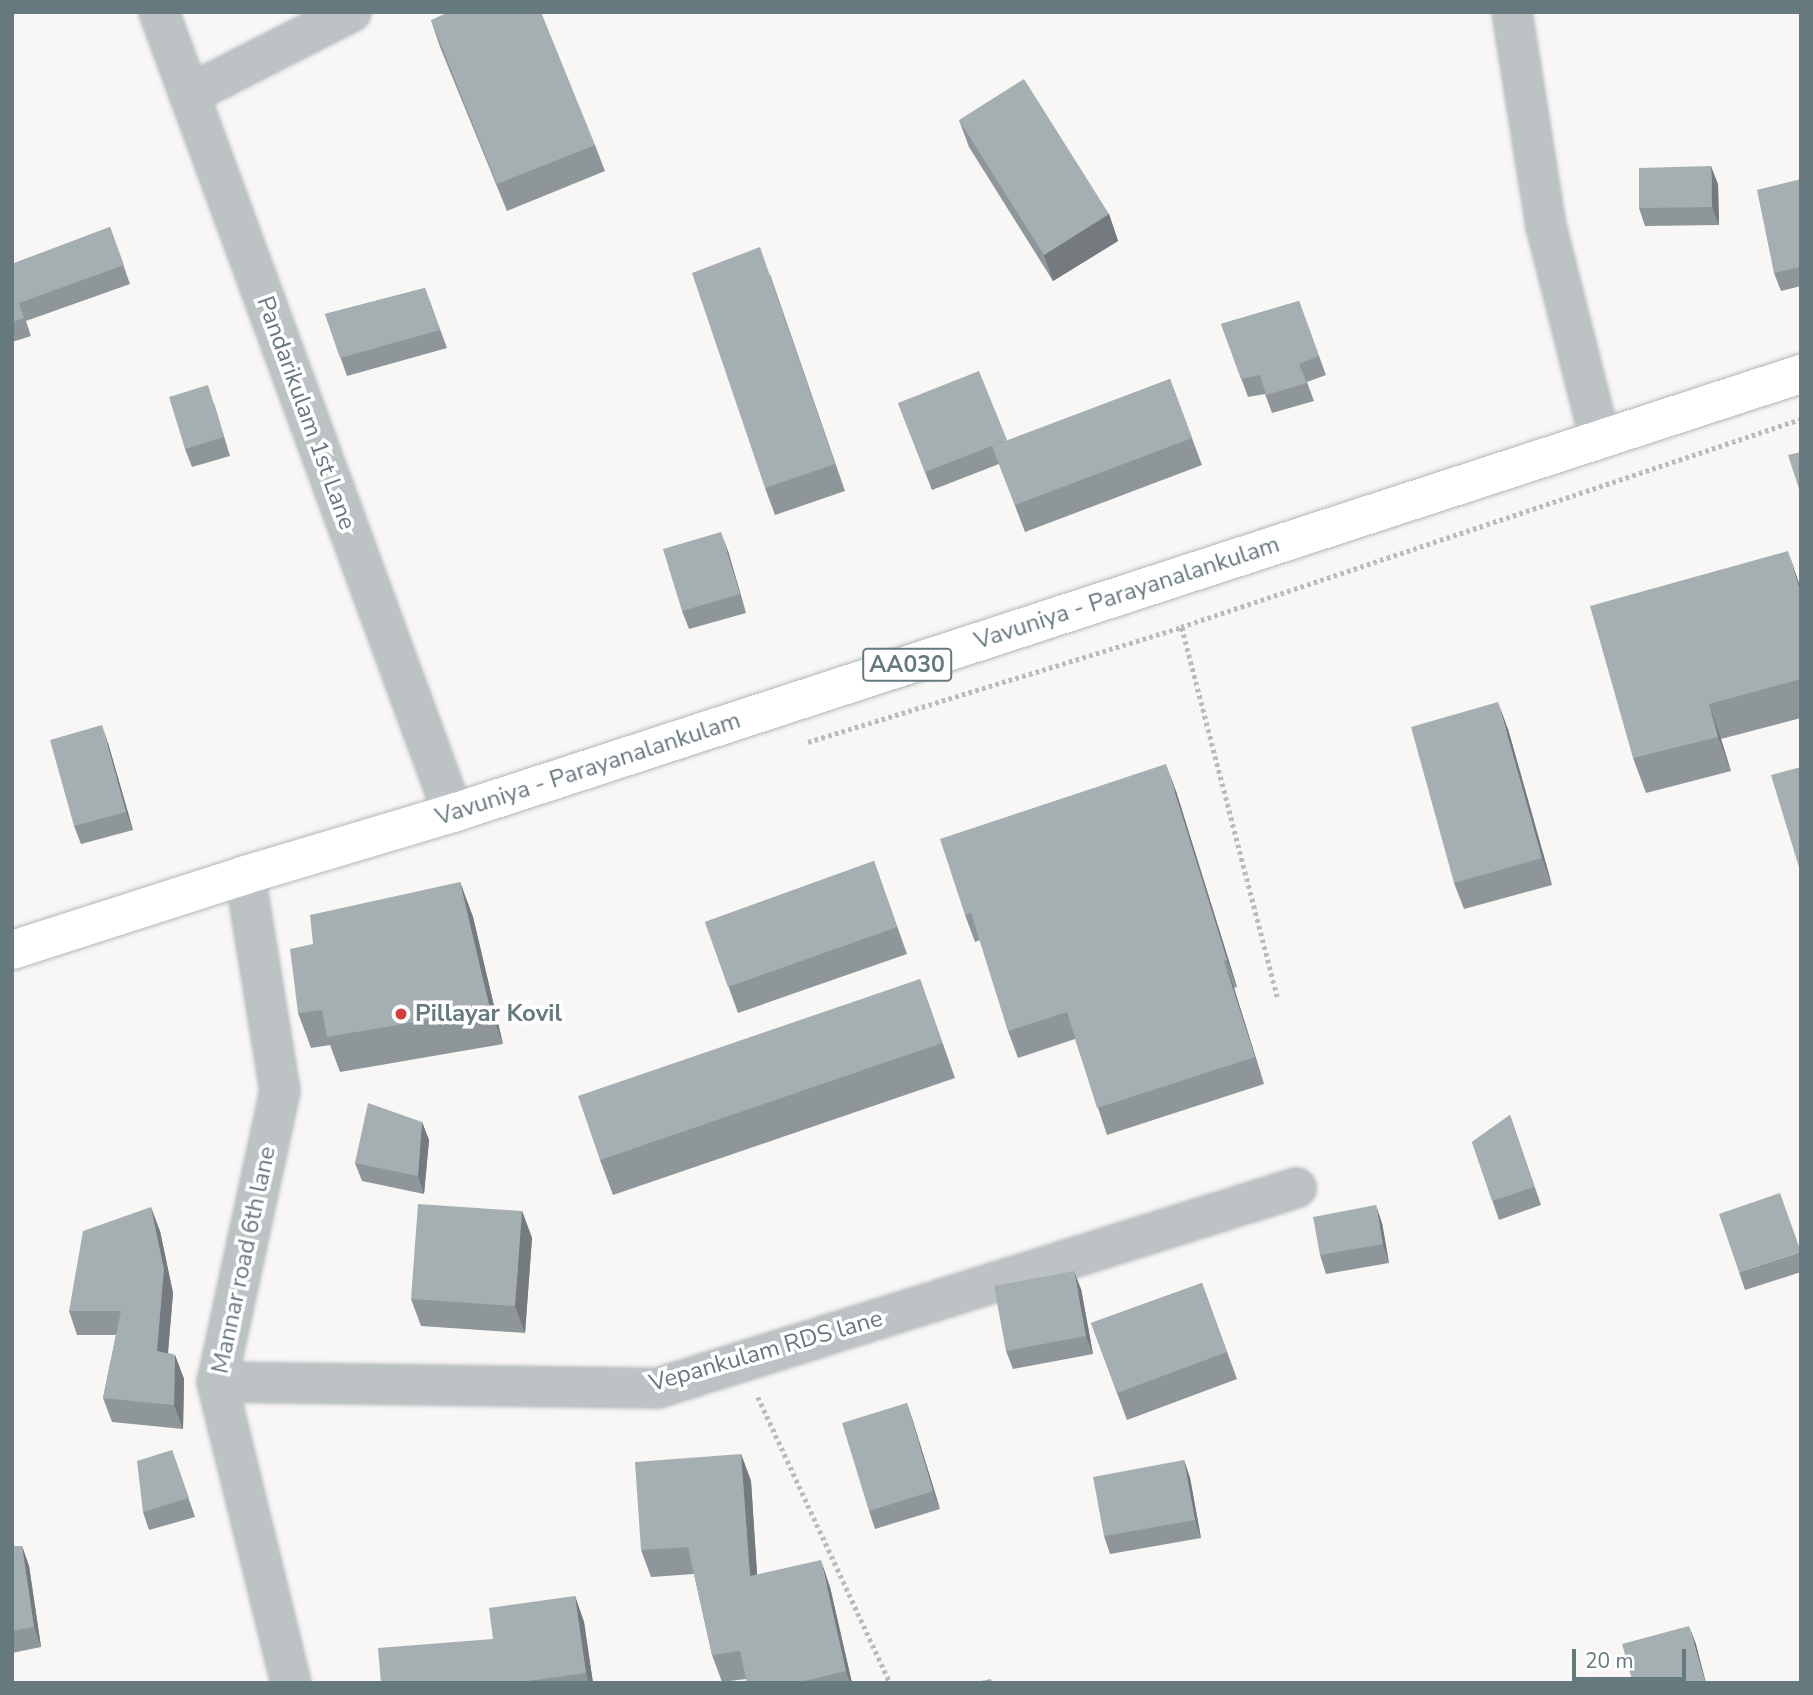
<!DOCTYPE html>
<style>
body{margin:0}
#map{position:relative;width:1813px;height:1695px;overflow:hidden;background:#f8f7f6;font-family:"Nunito Sans",sans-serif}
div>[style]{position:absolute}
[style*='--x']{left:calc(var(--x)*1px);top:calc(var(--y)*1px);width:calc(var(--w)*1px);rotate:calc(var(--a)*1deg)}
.path>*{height:4.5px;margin-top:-2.25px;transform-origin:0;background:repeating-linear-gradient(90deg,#b8bcbe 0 3.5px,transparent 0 7px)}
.roads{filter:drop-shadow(0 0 2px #b1b7b9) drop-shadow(0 0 2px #b1b7b9)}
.minor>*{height:38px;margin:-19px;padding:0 19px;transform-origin:19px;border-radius:19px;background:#bdc3c5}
.highway>*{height:38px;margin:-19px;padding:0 19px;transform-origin:19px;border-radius:19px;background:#fff}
.wall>*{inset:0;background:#8e9699}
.shaded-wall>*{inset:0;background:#747a7d}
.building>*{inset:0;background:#a5afb2}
.dots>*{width:19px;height:19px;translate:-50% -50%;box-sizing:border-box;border:4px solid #fff;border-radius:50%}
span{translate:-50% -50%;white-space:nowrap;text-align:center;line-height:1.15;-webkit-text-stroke:7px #fff;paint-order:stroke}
.shield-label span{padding:2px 5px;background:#fff;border:2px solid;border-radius:5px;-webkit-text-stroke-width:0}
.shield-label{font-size:23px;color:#66797e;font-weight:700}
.street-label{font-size:24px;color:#66797e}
.poi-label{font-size:24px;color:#66797e;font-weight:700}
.left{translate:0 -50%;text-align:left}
.frame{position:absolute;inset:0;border:14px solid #66797e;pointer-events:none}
.scale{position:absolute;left:1572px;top:1649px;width:114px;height:32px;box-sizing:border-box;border:4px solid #66797e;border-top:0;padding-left:9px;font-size:21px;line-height:24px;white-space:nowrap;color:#66797e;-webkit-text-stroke:5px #fff;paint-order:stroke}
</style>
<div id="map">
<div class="path">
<i style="--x:808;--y:742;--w:390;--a:-17.1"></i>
<i style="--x:1277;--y:997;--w:382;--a:-104.5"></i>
<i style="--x:1181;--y:627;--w:654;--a:-18.55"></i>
<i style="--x:758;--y:1397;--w:315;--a:65.2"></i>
</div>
<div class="roads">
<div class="minor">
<i style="--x:159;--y:12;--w:853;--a:69.84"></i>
<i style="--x:1512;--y:12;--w:217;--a:81"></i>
<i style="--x:1546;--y:226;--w:220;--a:75.8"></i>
<i style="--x:190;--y:94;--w:181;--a:-27"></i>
<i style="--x:245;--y:875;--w:219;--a:80.8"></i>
<i style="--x:280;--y:1091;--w:298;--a:102.2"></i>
<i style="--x:217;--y:1382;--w:310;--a:76.2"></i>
<i style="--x:217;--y:1382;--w:441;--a:0.8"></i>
<i style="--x:658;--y:1388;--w:669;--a:-17.41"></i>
</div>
<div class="highway">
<i style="--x:12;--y:950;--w:245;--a:-17.8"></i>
<i style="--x:245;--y:875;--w:217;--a:-16.6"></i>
<i style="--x:453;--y:813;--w:1418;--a:-18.04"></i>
</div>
</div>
<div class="wall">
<i style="clip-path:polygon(431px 20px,595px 145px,605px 171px,507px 211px,440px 47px)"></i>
<i style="clip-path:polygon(959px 120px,1109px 214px,1118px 241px,1053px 281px,969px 147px)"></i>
<i style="clip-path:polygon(1801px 179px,1801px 286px,1781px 291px,1774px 273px)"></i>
<i style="clip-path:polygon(1718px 184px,1719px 225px,1645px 226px,1639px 208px)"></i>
<i style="clip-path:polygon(110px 227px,130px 284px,26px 321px,31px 336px,12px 342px,12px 264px)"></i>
<i style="clip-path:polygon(770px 274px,845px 491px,775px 515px,765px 488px)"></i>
<i style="clip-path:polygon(425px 288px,447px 348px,347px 376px,325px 314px)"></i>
<i style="clip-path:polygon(1299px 301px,1326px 375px,1307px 382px,1314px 401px,1272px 413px,1265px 394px,1248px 397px,1221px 324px)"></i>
<i style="clip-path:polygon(1170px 379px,1202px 465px,1025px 532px,999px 464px,932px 490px,898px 403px,1007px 441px)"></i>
<i style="clip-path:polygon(214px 403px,230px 456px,192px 467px,185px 449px)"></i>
<i style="clip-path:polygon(728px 551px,746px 613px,689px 629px,682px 611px)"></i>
<i style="clip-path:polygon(1801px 587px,1801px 718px,1721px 739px,1731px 771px,1646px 793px,1633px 758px)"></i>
<i style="clip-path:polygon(1508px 729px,1552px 885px,1464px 909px,1454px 883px)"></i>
<i style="clip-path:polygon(108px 743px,133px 830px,81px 844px,74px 826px)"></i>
<i style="clip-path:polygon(1176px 791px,1237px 987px,1234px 988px,1264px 1084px,1107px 1135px,1075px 1039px,1018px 1058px,1008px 1031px,980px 940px,975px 942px,965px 915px)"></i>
<i style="clip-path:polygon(874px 861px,907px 954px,738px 1013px,705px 922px)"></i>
<i style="clip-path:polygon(460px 882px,473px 917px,503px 1044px,340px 1072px,330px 1045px,311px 1048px,298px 1013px,313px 944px)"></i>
<i style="clip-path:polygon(920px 979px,955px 1078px,613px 1195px,600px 1160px)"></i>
<i style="clip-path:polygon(1510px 1115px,1541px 1205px,1499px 1220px,1472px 1142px)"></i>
<i style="clip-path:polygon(422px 1122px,429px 1140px,424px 1194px,362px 1181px,355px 1163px)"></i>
<i style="clip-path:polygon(522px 1211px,532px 1238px,525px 1333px,421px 1326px,411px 1299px)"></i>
<i style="clip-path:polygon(1382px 1223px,1389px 1263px,1326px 1274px,1320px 1255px)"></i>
<i style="clip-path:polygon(160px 1231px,173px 1293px,168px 1353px,175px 1355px,184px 1379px,183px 1429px,112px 1422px,103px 1398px,116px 1335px,77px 1335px,69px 1311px)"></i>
<i style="clip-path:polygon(1801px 1252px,1801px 1272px,1745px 1290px,1739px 1272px)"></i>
<i style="clip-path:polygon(1202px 1283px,1237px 1379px,1127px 1420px,1091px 1323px)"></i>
<i style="clip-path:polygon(1081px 1289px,1093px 1354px,1013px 1369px,1006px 1351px)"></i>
<i style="clip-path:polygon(907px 1403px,940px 1509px,875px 1529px,869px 1511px)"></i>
<i style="clip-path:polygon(172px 1450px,195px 1517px,149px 1530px,143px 1512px)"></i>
<i style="clip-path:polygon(741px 1454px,751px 1481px,757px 1575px,830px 1587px,852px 1683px,747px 1683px,746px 1679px,722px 1682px,712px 1655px,694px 1574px,651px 1577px,641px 1550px)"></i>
<i style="clip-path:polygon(1184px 1460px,1190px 1478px,1201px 1538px,1110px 1554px,1104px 1536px)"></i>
<i style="clip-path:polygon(12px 1546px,22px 1546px,29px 1566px,41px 1647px,12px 1653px)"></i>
<i style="clip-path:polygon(575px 1596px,584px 1622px,593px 1683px,381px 1683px,493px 1639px)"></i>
</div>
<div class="shaded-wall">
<i style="clip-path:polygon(1711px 166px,1718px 184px,1719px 225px,1712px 207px)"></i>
<i style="clip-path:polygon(1109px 214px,1118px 241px,1053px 281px,1044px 255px)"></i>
<i style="clip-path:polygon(721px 532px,728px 551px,746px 613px,740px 594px)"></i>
<i style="clip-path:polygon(1788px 551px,1800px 586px,1801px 596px)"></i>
<i style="clip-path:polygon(1498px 702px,1508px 729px,1552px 885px,1542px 858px)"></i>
<i style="clip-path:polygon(1709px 704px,1721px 739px,1731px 771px,1718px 737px)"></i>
<i style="clip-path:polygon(102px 725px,108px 743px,133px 830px,126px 812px)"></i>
<i style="clip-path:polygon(1166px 764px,1176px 791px,1237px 987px,1227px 960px)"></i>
<i style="clip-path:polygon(460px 882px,473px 917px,503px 1044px,490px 1009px)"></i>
<i style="clip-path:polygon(1224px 961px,1234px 988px,1264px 1084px,1255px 1057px)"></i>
<i style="clip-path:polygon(422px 1122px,429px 1140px,424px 1194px,418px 1176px)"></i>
<i style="clip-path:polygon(1376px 1205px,1382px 1223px,1389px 1263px,1383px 1244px)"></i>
<i style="clip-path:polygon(151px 1207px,160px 1231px,173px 1293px,166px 1375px,157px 1351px)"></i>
<i style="clip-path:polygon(522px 1211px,532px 1238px,525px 1333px,515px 1306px)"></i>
<i style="clip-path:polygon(1074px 1271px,1081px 1289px,1093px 1354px,1086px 1336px)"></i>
<i style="clip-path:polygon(175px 1355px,184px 1379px,183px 1429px,174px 1405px)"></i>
<i style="clip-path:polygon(907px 1403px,913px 1421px,940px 1509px,933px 1491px)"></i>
<i style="clip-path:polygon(741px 1454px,751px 1481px,759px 1603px,750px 1576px)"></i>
<i style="clip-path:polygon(1184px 1460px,1190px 1478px,1201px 1538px,1195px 1520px)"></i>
<i style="clip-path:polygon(22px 1546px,29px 1566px,41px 1647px,34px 1627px)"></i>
<i style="clip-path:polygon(821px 1560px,830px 1587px,852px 1683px,850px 1683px,846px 1671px)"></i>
<i style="clip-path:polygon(575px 1596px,584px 1622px,593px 1683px,589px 1683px,586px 1673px)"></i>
<i style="clip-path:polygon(1689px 1626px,1696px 1644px,1706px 1683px,1705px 1683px)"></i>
</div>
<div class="building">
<i style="clip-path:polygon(449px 12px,541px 12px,595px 145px,497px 184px,431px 20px)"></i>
<i style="clip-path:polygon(1024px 79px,1109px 214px,1044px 255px,959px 120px)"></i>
<i style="clip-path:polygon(1711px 166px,1712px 207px,1639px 208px,1639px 168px)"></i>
<i style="clip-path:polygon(1801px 179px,1801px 267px,1774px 273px,1757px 190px)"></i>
<i style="clip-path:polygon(110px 227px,124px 265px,19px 303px,24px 318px,12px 322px,12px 264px)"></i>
<i style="clip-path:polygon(760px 247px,835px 464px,765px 488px,692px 273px)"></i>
<i style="clip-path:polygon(425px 288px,440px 330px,340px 358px,325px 314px)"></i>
<i style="clip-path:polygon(1299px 301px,1319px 356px,1299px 364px,1307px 383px,1266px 395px,1260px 375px,1241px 379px,1221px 324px)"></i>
<i style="clip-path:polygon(979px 371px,1007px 440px,925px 472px,898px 403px)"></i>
<i style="clip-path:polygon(1170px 379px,1192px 438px,1015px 505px,992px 446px)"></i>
<i style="clip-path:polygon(208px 385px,224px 437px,185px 449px,169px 397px)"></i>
<i style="clip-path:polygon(1801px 452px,1801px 495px,1788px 455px)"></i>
<i style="clip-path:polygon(721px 532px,740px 594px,682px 611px,663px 549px)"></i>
<i style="clip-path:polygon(1788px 551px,1801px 596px,1801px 679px,1709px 704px,1718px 737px,1633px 758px,1590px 606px)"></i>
<i style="clip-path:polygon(1498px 702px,1542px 858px,1454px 883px,1411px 727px)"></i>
<i style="clip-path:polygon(102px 725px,126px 812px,74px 826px,50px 740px)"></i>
<i style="clip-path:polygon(1166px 764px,1227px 960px,1224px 961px,1255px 1057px,1097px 1108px,1067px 1012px,1008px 1031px,971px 913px,965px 915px,940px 839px)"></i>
<i style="clip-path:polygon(1801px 767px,1801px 874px,1771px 775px)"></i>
<i style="clip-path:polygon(874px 861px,897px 927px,728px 987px,705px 922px)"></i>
<i style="clip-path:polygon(460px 882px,490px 1009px,327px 1037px,322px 1010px,298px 1013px,290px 949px,313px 944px,310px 915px)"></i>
<i style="clip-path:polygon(920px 979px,942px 1043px,600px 1160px,578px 1096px)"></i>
<i style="clip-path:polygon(368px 1103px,422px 1122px,418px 1176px,355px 1163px)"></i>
<i style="clip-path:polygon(1510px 1115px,1534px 1187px,1492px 1201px,1472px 1142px)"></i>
<i style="clip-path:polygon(1780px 1193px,1801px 1252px,1739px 1272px,1719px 1214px)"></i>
<i style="clip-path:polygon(418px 1204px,522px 1211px,515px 1306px,411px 1299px)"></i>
<i style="clip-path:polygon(1376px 1205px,1383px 1244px,1320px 1255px,1313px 1217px)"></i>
<i style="clip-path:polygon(151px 1207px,164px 1269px,157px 1351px,175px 1355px,174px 1405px,103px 1398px,121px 1311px,69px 1311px,83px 1231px)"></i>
<i style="clip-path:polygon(1074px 1271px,1086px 1336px,1006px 1351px,994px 1286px)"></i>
<i style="clip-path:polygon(1202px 1283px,1227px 1352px,1117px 1393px,1091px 1323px)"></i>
<i style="clip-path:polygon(907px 1403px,933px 1491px,869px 1511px,842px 1423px)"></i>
<i style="clip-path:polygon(172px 1450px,189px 1498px,143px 1512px,137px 1461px)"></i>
<i style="clip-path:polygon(741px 1454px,750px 1576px,821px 1560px,846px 1671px,796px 1683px,747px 1683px,740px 1651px,712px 1655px,688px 1547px,641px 1550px,635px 1462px)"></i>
<i style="clip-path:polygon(1184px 1460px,1195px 1520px,1104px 1536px,1093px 1477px)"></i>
<i style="clip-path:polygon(12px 1546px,22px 1546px,34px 1627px,12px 1631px)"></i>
<i style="clip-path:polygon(575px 1596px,586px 1673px,514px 1683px,381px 1683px,378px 1648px,493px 1639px,489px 1608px)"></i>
<i style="clip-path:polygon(1689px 1626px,1705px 1682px,1633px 1683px,1622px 1644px)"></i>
<i style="clip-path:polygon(991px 1679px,992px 1683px,971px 1683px)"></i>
</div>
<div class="dots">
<i style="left:401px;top:1014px;background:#d23f3c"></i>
</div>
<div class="shield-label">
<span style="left:907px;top:665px">AA030</span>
</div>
<div class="street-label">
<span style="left:306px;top:413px;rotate:70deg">Pandarikulam 1st Lane</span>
<span style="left:1127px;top:593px;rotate:-18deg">Vavuniya - Parayanalankulam</span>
<span style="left:588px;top:769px;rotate:-18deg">Vavuniya - Parayanalankulam</span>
<span style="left:244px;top:1260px;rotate:-78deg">Mannar road 6th lane</span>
<span style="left:766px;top:1351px;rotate:-16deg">Vepankulam RDS lane</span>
</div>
<div class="poi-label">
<span class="left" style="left:415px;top:1014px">Pillayar Kovil</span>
</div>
<div class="frame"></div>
<div class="scale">20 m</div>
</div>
